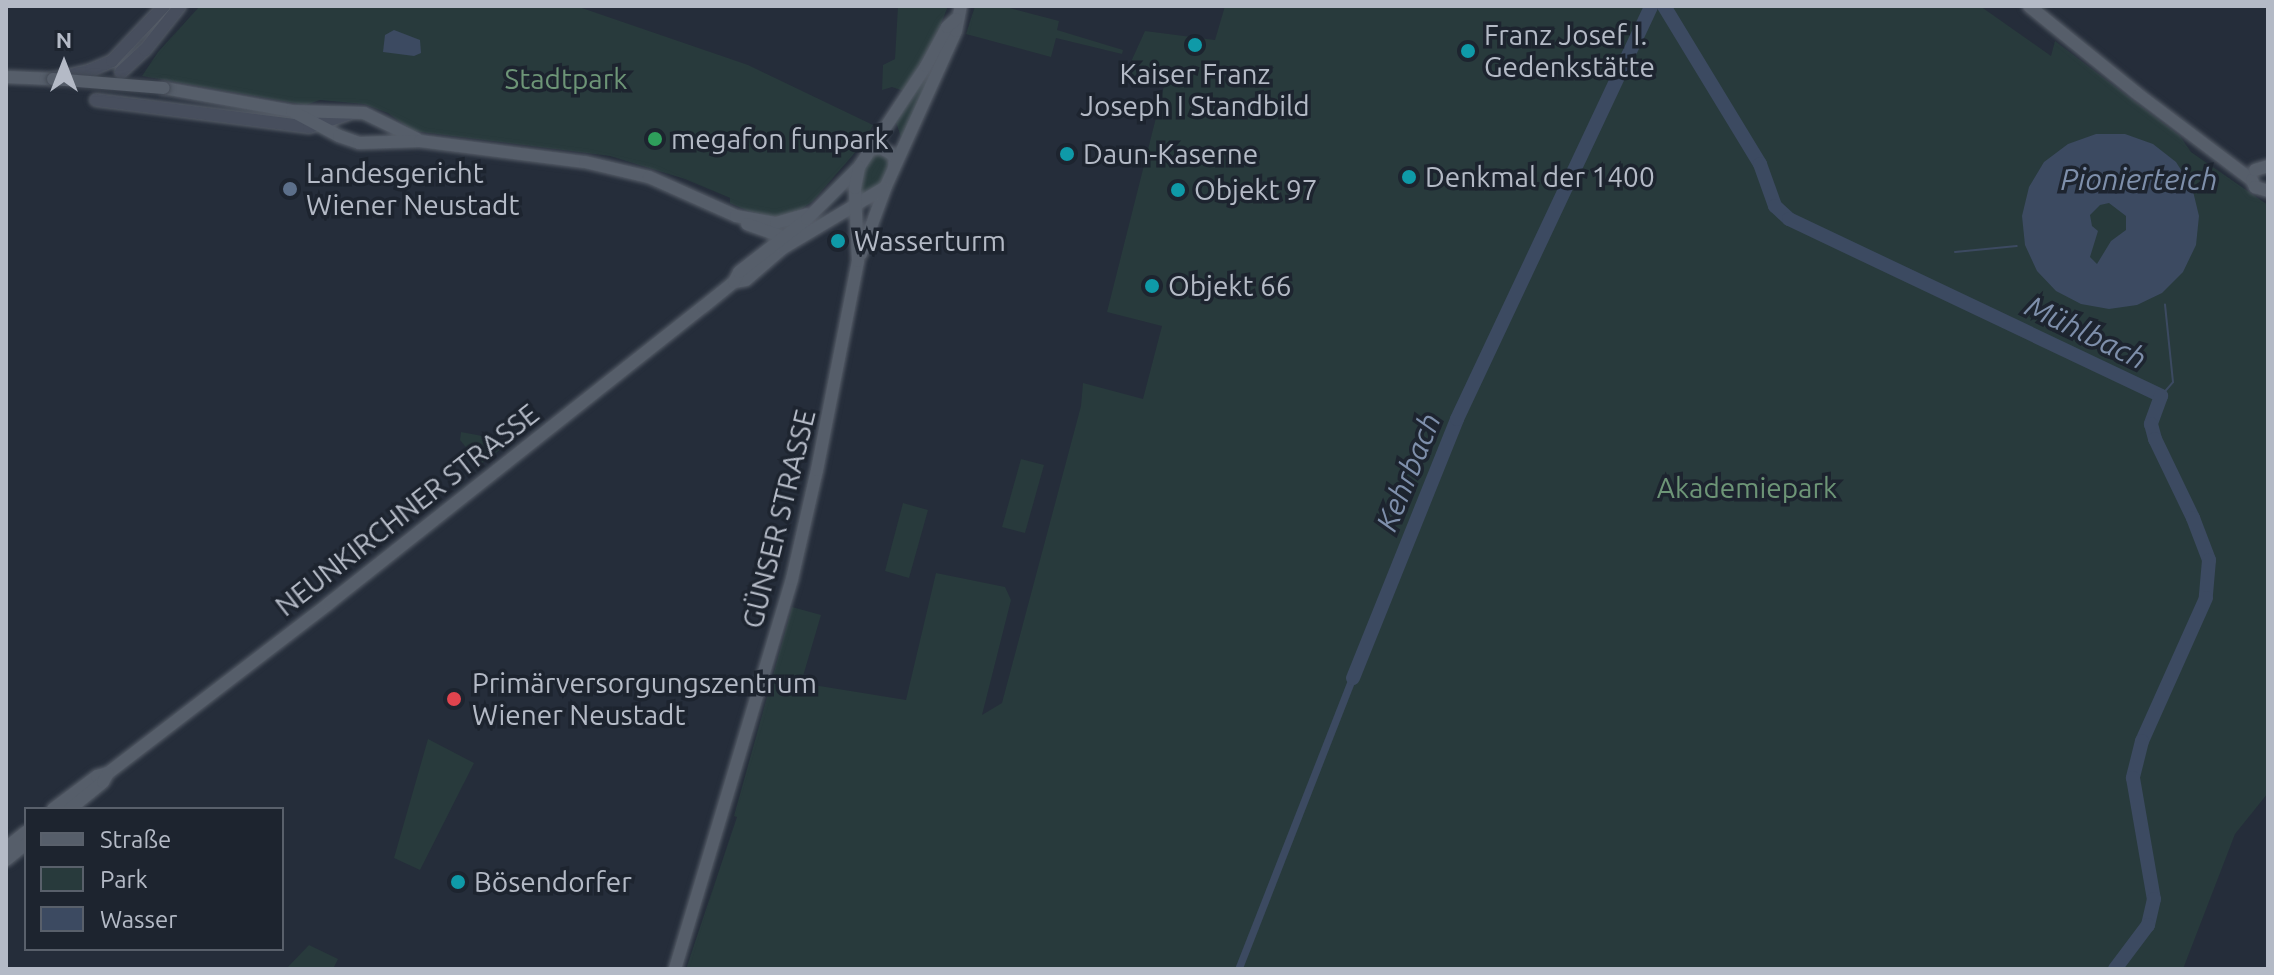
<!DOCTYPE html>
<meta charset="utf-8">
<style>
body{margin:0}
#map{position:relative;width:2274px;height:975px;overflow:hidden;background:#252d3a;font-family:Ubuntu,sans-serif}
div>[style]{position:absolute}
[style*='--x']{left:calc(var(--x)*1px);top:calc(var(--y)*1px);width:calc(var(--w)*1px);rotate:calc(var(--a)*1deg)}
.green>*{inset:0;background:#283a3c}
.water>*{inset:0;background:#3c4a61}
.stream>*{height:2px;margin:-1px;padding:0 1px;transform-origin:1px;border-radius:1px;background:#3c4a61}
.river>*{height:14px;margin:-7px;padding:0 7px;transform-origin:7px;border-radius:7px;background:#3c4a61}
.roads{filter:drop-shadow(0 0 2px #565d68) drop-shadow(0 0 2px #565d68)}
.secondary>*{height:12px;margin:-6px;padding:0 6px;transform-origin:6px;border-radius:6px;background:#474e5d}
.primary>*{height:12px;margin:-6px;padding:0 6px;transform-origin:6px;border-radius:6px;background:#565e6a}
.bridges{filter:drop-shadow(0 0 2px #414853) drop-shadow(0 0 2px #414853)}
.primary-bridge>*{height:12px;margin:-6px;padding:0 6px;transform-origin:6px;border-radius:6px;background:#565e6a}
.dots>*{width:22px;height:22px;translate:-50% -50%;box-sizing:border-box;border:4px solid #1d242f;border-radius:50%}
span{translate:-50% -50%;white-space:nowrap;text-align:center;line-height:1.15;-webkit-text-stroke:7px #1d242f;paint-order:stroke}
.poi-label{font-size:28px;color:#b4bac6}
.left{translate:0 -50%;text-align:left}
.park-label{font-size:28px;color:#6d9577}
.street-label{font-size:28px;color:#b4bac6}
.water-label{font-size:30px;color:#7e8fab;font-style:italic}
.frame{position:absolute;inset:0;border:8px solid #b4bac6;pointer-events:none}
.legend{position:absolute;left:24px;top:807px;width:260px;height:144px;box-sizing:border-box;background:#1d242f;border:2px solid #59606b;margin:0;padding:10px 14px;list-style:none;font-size:24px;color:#b4bac6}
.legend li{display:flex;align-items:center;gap:16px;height:40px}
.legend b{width:40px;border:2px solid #59606b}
.north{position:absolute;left:24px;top:24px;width:80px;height:80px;-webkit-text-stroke:6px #1d242f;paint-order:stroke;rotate:0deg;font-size:22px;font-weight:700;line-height:32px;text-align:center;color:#b4bac6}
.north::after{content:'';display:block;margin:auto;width:28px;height:36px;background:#b4bac6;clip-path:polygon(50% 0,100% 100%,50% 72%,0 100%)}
</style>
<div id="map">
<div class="green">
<i style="clip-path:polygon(200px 6px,576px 6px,748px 65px,873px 125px,865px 141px,813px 201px,797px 212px,777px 218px,748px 211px,730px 203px,730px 198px,685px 179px,610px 156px,413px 131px,388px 113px,364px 104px,320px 100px,306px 105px,142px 76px,158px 52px)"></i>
<i style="clip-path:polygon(898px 6px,948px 6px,937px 34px,904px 91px,892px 87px,882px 90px,883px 65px,895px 59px)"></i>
<i style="clip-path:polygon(975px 6px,1002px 6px,1059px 21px,1057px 30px,1123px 50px,1122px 54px,1056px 38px,1051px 57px,966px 34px)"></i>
<i style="clip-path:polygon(1225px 6px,1980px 6px,2051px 56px,2055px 41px,2180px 136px,2191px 152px,2268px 205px,2268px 793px,2235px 834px,2183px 969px,686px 969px,737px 817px,734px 816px,792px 607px,821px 615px,801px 683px,906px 700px,936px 573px,1005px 587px,1011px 600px,982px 715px,1002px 703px,1081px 406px,1083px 383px,1143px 399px,1162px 326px,1107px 312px,1165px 82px,1125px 75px,1145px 31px,1215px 40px)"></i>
<i style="clip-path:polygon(945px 41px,902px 140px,896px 122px)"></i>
<i style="clip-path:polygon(871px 149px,890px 153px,886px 186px,857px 205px,855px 188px)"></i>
<i style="clip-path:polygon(461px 432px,509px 441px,509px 443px,477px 467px,474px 462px,482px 457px,478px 449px,469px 451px,460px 440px)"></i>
<i style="clip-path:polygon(1021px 459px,1044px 465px,1025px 533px,1002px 527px)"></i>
<i style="clip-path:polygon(903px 503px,928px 510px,909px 578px,885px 571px)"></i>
<i style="clip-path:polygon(428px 739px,474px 763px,420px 870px,394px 858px)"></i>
<i style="clip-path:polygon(309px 945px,338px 959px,333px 969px,286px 969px)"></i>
</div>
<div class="water">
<i style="clip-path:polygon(394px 30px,420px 40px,421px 53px,414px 56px,383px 52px,385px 35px)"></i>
<i style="clip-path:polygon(evenodd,2096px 134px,2125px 134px,2153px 144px,2176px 162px,2192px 187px,2199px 216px,2196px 245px,2183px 272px,2162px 293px,2137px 305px,2109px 309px,2081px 304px,2056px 291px,2037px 271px,2025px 245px,2022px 216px,2029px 187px,2044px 162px,2068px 144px,2096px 134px,2109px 203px,2126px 216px,2126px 230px,2111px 241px,2097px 264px,2090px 257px,2098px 231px,2092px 226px,2090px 215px,2100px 205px,2109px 203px)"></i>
<i style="clip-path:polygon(1359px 652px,1360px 670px,1243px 969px,1235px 969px)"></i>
</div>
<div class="stream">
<i style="--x:1955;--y:252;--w:62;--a:-5.5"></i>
<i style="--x:2161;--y:396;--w:18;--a:-49"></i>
<i style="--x:2173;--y:382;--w:78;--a:-95.9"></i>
</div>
<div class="river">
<i style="--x:1664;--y:6;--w:185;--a:58.7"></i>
<i style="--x:1760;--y:164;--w:45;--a:70.3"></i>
<i style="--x:1775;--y:206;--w:19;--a:43"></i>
<i style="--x:1789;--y:219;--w:412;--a:25.4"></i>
<i style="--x:2161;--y:396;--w:30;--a:110"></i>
<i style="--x:2151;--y:424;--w:16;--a:75"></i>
<i style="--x:2155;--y:439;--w:88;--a:64.3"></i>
<i style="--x:2193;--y:518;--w:45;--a:69.1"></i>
<i style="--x:2209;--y:560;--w:38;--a:95"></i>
<i style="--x:2206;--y:598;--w:157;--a:114.1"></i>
<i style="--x:2142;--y:741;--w:38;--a:104"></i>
<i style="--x:2133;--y:778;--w:123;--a:80.2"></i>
<i style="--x:2154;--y:899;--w:27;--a:103"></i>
<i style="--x:2148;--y:925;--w:55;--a:126.9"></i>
<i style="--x:1353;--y:678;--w:279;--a:-68.1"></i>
<i style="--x:1457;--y:419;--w:456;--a:-64.8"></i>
</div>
<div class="roads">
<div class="secondary">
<i style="--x:121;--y:72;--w:33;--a:-43"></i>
<i style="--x:145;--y:50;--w:56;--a:-51.5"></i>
<i style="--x:53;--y:79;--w:39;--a:-13"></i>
<i style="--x:91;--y:70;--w:23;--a:-23"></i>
<i style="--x:112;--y:61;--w:76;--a:-46.6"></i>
<i style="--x:96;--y:100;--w:215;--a:7.2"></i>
<i style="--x:309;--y:127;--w:41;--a:-18.4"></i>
</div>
<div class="primary">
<i style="--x:2029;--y:6;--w:141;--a:39"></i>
<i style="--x:2139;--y:95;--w:141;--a:37"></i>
<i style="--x:2252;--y:180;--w:8;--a:67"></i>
<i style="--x:2255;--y:187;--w:14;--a:17"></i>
<i style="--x:6;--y:77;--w:47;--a:2.4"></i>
<i style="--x:164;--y:88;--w:130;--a:10.2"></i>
<i style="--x:292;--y:111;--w:72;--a:1.6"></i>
<i style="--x:364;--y:113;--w:59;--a:26.1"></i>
<i style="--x:292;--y:111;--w:53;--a:28"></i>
<i style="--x:339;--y:136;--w:21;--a:19"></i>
<i style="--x:359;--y:143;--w:61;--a:-1.9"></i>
<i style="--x:420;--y:141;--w:166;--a:7.3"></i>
<i style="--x:585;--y:162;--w:66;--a:13.2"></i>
<i style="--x:649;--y:177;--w:95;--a:24.1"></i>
<i style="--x:736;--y:216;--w:41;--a:9.9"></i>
<i style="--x:776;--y:223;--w:32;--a:-16"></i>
<i style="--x:871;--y:149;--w:10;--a:-6"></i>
<i style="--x:881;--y:148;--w:10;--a:29"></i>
<i style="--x:890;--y:153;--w:6;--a:39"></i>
<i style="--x:895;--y:157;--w:11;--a:95"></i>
<i style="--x:2255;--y:170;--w:14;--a:-17"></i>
<i style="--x:747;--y:224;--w:41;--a:19.7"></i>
<i style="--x:861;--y:254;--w:72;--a:-69.8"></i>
<i style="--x:886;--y:186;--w:170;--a:-65.7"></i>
<i style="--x:956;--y:31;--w:25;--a:-79"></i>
<i style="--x:734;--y:282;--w:12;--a:-9"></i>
<i style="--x:746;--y:280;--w:49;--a:-40.9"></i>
<i style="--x:783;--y:248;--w:117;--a:-30.7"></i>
<i style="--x:53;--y:809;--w:55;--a:-36.9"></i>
<i style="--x:97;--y:776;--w:11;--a:-15"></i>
<i style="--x:108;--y:773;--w:277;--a:-37.5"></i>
<i style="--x:328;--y:604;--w:478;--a:-38.4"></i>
<i style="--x:703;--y:307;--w:40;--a:-39"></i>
<i style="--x:734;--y:282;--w:11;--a:-63"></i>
<i style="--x:739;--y:272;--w:86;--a:-37.9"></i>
<i style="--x:807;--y:219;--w:74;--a:-45"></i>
<i style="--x:859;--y:167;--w:121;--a:-56.4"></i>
<i style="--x:926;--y:66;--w:44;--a:-61.7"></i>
<i style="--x:947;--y:27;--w:12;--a:-42"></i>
<i style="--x:70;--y:809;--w:43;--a:-39.3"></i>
<i style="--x:103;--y:782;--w:10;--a:-61"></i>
<i style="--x:6;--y:848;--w:26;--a:-39"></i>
<i style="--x:6;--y:860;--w:26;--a:-39"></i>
<i style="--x:675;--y:969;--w:407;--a:-73.3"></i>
<i style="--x:792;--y:579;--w:112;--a:-77.1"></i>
<i style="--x:817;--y:470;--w:213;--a:-78.9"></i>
<i style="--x:858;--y:261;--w:73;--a:-92.4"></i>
<i style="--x:855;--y:188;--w:21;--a:-79"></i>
</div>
</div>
<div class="bridges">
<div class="primary-bridge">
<i style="--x:53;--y:79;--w:111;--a:4.6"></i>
</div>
</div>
<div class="dots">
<i style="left:1195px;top:45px;background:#0f9aa8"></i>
<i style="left:1468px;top:51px;background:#0f9aa8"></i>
<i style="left:655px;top:139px;background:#2e9e5b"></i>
<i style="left:1067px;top:154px;background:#0f9aa8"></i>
<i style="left:1409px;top:177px;background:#0f9aa8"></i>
<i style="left:290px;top:189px;background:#5c6f8a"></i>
<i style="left:1178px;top:190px;background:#0f9aa8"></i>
<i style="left:838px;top:241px;background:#0f9aa8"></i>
<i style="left:1152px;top:286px;background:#0f9aa8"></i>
<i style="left:454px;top:699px;background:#e0444e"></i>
<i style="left:458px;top:882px;background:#0f9aa8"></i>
</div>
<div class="poi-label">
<span class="left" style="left:1484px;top:51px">Franz Josef I.<br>Gedenkstätte</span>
<span style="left:1195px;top:90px">Kaiser Franz<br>Joseph I Standbild</span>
<span class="left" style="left:671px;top:139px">megafon funpark</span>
<span class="left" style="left:1083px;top:154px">Daun-Kaserne</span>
<span class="left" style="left:306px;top:189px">Landesgericht<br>Wiener Neustadt</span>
<span class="left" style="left:1425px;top:177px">Denkmal der 1400</span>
<span class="left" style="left:1194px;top:190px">Objekt 97</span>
<span class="left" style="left:854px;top:241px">Wasserturm</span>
<span class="left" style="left:1168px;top:286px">Objekt 66</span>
<span class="left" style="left:472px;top:699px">Primärversorgungszentrum<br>Wiener Neustadt</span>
<span class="left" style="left:474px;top:882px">Bösendorfer</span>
</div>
<div class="park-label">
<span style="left:566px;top:79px">Stadtpark</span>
<span style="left:1747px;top:488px">Akademiepark</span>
</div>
<div class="street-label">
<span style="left:407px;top:510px;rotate:-38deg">NEUNKIRCHNER STRASSE</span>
<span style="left:779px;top:519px;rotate:-76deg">GÜNSER STRASSE</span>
</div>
<div class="water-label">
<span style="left:2139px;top:179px">Pionierteich</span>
<span style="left:2086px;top:332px;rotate:26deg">Mühlbach</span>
<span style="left:1408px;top:472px;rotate:-68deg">Kehrbach</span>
</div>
<div class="frame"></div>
<ul class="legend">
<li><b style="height:10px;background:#565e6a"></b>Straße</li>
<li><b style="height:22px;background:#283a3c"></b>Park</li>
<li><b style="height:22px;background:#3c4a61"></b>Wasser</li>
</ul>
<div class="north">N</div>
</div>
